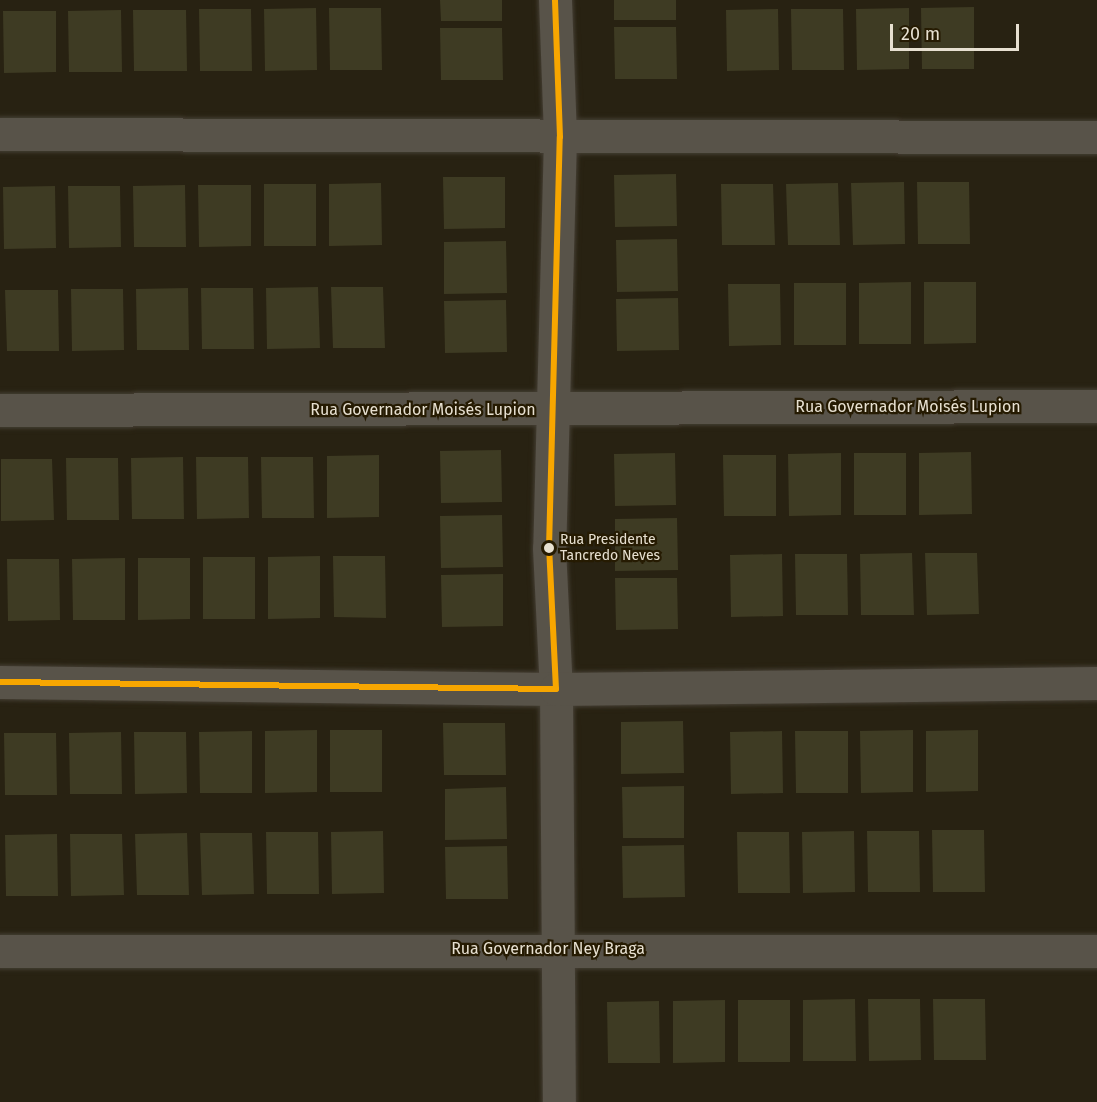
<!DOCTYPE html>
<meta charset="utf-8">
<style>
body{margin:0}
#map{position:relative;width:1097px;height:1102px;overflow:hidden;background:#282212;font-family:"Fira Sans",sans-serif}
div>[style]{position:absolute}
[style*='--x']{left:calc(var(--x)*1px);top:calc(var(--y)*1px);width:calc(var(--w)*1px);rotate:calc(var(--a)*1deg)}
.building>*{inset:0;background:#3e3b23}
.roads{filter:drop-shadow(0 0 2px #443e33) drop-shadow(0 0 2px #443e33)}
.minor>*{height:33px;margin:-16.5px;padding:0 16.5px;transform-origin:16.5px;border-radius:16.5px;background:#585349}
.bus-1>*{height:6px;margin:-3px;padding:0 3px;transform-origin:3px;border-radius:3px;background:#f7a600}
.dots>*{width:16px;height:16px;translate:-50% -50%;box-sizing:border-box;border:3px solid #261b02;border-radius:50%}
span{translate:-50% -50%;white-space:nowrap;text-align:center;line-height:1.15;-webkit-text-stroke:4.5px #261b02;paint-order:stroke}
.bus-label{font-size:14px;color:#e7e0d1}
.left{translate:0 -50%;text-align:left}
.street-label{font-size:16px;color:#e7e0d1}
.scale{position:absolute;left:890px;top:24px;width:129px;height:27px;box-sizing:border-box;border:3px solid #e7e0d1;border-top:0;padding-left:8px;font-size:18px;line-height:21px;white-space:nowrap;color:#e7e0d1;-webkit-text-stroke:4px #261b02;paint-order:stroke}
</style>
<div id="map">
<div class="building">
<i style="clip-path:polygon(440px 0,502px 0,502px 21px,441px 21px)"></i>
<i style="clip-path:polygon(614px 0,676px 0,676px 20px,614px 20px)"></i>
<i style="clip-path:polygon(974px 7px,974px 69px,922px 69px,921px 8px)"></i>
<i style="clip-path:polygon(316px 8px,317px 70px,265px 71px,264px 9px)"></i>
<i style="clip-path:polygon(329px 8px,381px 8px,382px 70px,330px 70px)"></i>
<i style="clip-path:polygon(909px 8px,909px 69px,857px 70px,856px 9px)"></i>
<i style="clip-path:polygon(199px 9px,251px 9px,252px 71px,200px 71px)"></i>
<i style="clip-path:polygon(778px 9px,779px 70px,727px 71px,726px 10px)"></i>
<i style="clip-path:polygon(791px 9px,843px 9px,844px 70px,792px 70px)"></i>
<i style="clip-path:polygon(121px 10px,122px 72px,69px 72px,68px 11px)"></i>
<i style="clip-path:polygon(133px 10px,186px 10px,187px 71px,134px 71px)"></i>
<i style="clip-path:polygon(3px 11px,56px 11px,56px 72px,4px 73px)"></i>
<i style="clip-path:polygon(614px 27px,676px 27px,677px 79px,615px 79px)"></i>
<i style="clip-path:polygon(440px 28px,502px 28px,503px 80px,441px 80px)"></i>
<i style="clip-path:polygon(676px 174px,677px 226px,615px 227px,614px 175px)"></i>
<i style="clip-path:polygon(443px 177px,505px 177px,505px 228px,444px 229px)"></i>
<i style="clip-path:polygon(904px 182px,905px 244px,853px 245px,851px 183px)"></i>
<i style="clip-path:polygon(917px 182px,969px 182px,970px 244px,918px 244px)"></i>
<i style="clip-path:polygon(381px 183px,382px 245px,329px 246px,329px 184px)"></i>
<i style="clip-path:polygon(838px 183px,840px 245px,788px 245px,786px 184px)"></i>
<i style="clip-path:polygon(264px 184px,316px 184px,316px 246px,264px 246px)"></i>
<i style="clip-path:polygon(721px 184px,773px 184px,775px 245px,722px 245px)"></i>
<i style="clip-path:polygon(185px 185px,186px 247px,134px 247px,133px 186px)"></i>
<i style="clip-path:polygon(198px 185px,251px 185px,251px 246px,199px 247px)"></i>
<i style="clip-path:polygon(55px 186px,56px 248px,4px 249px,3px 187px)"></i>
<i style="clip-path:polygon(68px 186px,120px 186px,121px 247px,69px 248px)"></i>
<i style="clip-path:polygon(677px 239px,678px 291px,617px 292px,616px 240px)"></i>
<i style="clip-path:polygon(506px 241px,507px 293px,444px 294px,444px 242px)"></i>
<i style="clip-path:polygon(911px 282px,911px 344px,859px 344px,859px 283px)"></i>
<i style="clip-path:polygon(924px 282px,976px 282px,976px 343px,924px 344px)"></i>
<i style="clip-path:polygon(794px 283px,846px 283px,846px 345px,794px 345px)"></i>
<i style="clip-path:polygon(728px 284px,780px 284px,781px 345px,729px 346px)"></i>
<i style="clip-path:polygon(318px 287px,320px 348px,267px 349px,266px 288px)"></i>
<i style="clip-path:polygon(331px 287px,383px 287px,385px 348px,333px 348px)"></i>
<i style="clip-path:polygon(188px 288px,189px 350px,137px 350px,136px 289px)"></i>
<i style="clip-path:polygon(201px 288px,253px 288px,254px 349px,202px 349px)"></i>
<i style="clip-path:polygon(71px 289px,123px 289px,124px 350px,72px 351px)"></i>
<i style="clip-path:polygon(5px 290px,58px 290px,59px 351px,7px 351px)"></i>
<i style="clip-path:polygon(678px 298px,679px 350px,617px 351px,616px 299px)"></i>
<i style="clip-path:polygon(506px 300px,507px 352px,445px 353px,444px 301px)"></i>
<i style="clip-path:polygon(501px 450px,502px 502px,441px 503px,440px 451px)"></i>
<i style="clip-path:polygon(971px 452px,972px 514px,919px 515px,919px 453px)"></i>
<i style="clip-path:polygon(675px 453px,676px 505px,615px 506px,614px 454px)"></i>
<i style="clip-path:polygon(841px 453px,841px 515px,789px 516px,788px 454px)"></i>
<i style="clip-path:polygon(854px 453px,906px 453px,906px 515px,854px 515px)"></i>
<i style="clip-path:polygon(379px 455px,379px 517px,327px 518px,327px 456px)"></i>
<i style="clip-path:polygon(723px 455px,776px 455px,776px 516px,724px 516px)"></i>
<i style="clip-path:polygon(183px 457px,184px 519px,132px 519px,131px 458px)"></i>
<i style="clip-path:polygon(196px 457px,248px 457px,249px 518px,197px 519px)"></i>
<i style="clip-path:polygon(261px 457px,313px 457px,314px 518px,262px 518px)"></i>
<i style="clip-path:polygon(66px 458px,118px 458px,119px 520px,67px 520px)"></i>
<i style="clip-path:polygon(1px 459px,52px 459px,54px 520px,1px 521px)"></i>
<i style="clip-path:polygon(502px 515px,503px 567px,441px 568px,440px 516px)"></i>
<i style="clip-path:polygon(677px 518px,678px 570px,615px 571px,615px 519px)"></i>
<i style="clip-path:polygon(912px 553px,914px 615px,861px 615px,860px 554px)"></i>
<i style="clip-path:polygon(925px 553px,977px 553px,979px 614px,927px 615px)"></i>
<i style="clip-path:polygon(782px 554px,783px 616px,731px 617px,730px 555px)"></i>
<i style="clip-path:polygon(795px 554px,847px 554px,848px 615px,796px 615px)"></i>
<i style="clip-path:polygon(320px 556px,320px 618px,268px 619px,268px 557px)"></i>
<i style="clip-path:polygon(333px 556px,385px 556px,386px 618px,334px 617px)"></i>
<i style="clip-path:polygon(203px 557px,255px 557px,255px 619px,203px 619px)"></i>
<i style="clip-path:polygon(125px 558px,125px 620px,73px 620px,72px 559px)"></i>
<i style="clip-path:polygon(138px 558px,190px 558px,190px 619px,138px 620px)"></i>
<i style="clip-path:polygon(7px 559px,59px 559px,60px 620px,8px 621px)"></i>
<i style="clip-path:polygon(503px 574px,503px 626px,442px 627px,441px 575px)"></i>
<i style="clip-path:polygon(615px 578px,677px 578px,678px 629px,616px 630px)"></i>
<i style="clip-path:polygon(683px 721px,684px 773px,621px 774px,621px 722px)"></i>
<i style="clip-path:polygon(443px 723px,505px 723px,506px 775px,444px 775px)"></i>
<i style="clip-path:polygon(317px 730px,317px 792px,265px 793px,265px 731px)"></i>
<i style="clip-path:polygon(330px 730px,382px 730px,382px 792px,330px 792px)"></i>
<i style="clip-path:polygon(913px 730px,913px 792px,861px 793px,860px 731px)"></i>
<i style="clip-path:polygon(978px 730px,978px 791px,926px 792px,926px 731px)"></i>
<i style="clip-path:polygon(252px 731px,252px 793px,200px 793px,199px 732px)"></i>
<i style="clip-path:polygon(782px 731px,783px 793px,731px 794px,730px 732px)"></i>
<i style="clip-path:polygon(795px 731px,848px 731px,848px 793px,796px 793px)"></i>
<i style="clip-path:polygon(121px 732px,122px 794px,70px 794px,69px 733px)"></i>
<i style="clip-path:polygon(134px 732px,186px 732px,187px 793px,135px 794px)"></i>
<i style="clip-path:polygon(4px 733px,56px 733px,57px 795px,5px 795px)"></i>
<i style="clip-path:polygon(684px 786px,684px 838px,623px 838px,622px 787px)"></i>
<i style="clip-path:polygon(506px 787px,507px 839px,445px 840px,445px 789px)"></i>
<i style="clip-path:polygon(932px 830px,984px 830px,985px 892px,933px 892px)"></i>
<i style="clip-path:polygon(383px 831px,384px 893px,332px 894px,331px 832px)"></i>
<i style="clip-path:polygon(854px 831px,855px 892px,803px 893px,802px 832px)"></i>
<i style="clip-path:polygon(867px 831px,919px 831px,920px 892px,868px 892px)"></i>
<i style="clip-path:polygon(266px 832px,318px 832px,319px 894px,267px 894px)"></i>
<i style="clip-path:polygon(737px 832px,789px 832px,790px 893px,738px 893px)"></i>
<i style="clip-path:polygon(187px 833px,189px 895px,137px 895px,135px 834px)"></i>
<i style="clip-path:polygon(200px 833px,252px 833px,254px 894px,202px 895px)"></i>
<i style="clip-path:polygon(57px 834px,58px 896px,6px 896px,5px 835px)"></i>
<i style="clip-path:polygon(70px 834px,122px 834px,124px 895px,71px 896px)"></i>
<i style="clip-path:polygon(684px 845px,685px 897px,623px 898px,622px 846px)"></i>
<i style="clip-path:polygon(507px 846px,508px 899px,446px 899px,445px 847px)"></i>
<i style="clip-path:polygon(855px 999px,856px 1061px,803px 1061px,803px 1000px)"></i>
<i style="clip-path:polygon(868px 999px,920px 999px,921px 1060px,869px 1061px)"></i>
<i style="clip-path:polygon(933px 999px,985px 999px,986px 1060px,934px 1060px)"></i>
<i style="clip-path:polygon(725px 1000px,725px 1062px,673px 1063px,673px 1001px)"></i>
<i style="clip-path:polygon(738px 1000px,790px 1000px,790px 1062px,738px 1062px)"></i>
<i style="clip-path:polygon(659px 1001px,660px 1063px,608px 1063px,607px 1002px)"></i>
</div>
<div class="roads">
<div class="minor">
<i style="--x:555;--y:0;--w:137;--a:87.9"></i>
<i style="--x:560;--y:137;--w:411;--a:91.5"></i>
<i style="--x:549;--y:548;--w:141;--a:87.2"></i>
<i style="--x:556;--y:689;--w:413;--a:89.6"></i>
<i style="--x:0;--y:134;--w:1097;--a:0.16"></i>
<i style="--x:0;--y:410;--w:1097;--a:-0.21"></i>
<i style="--x:0;--y:682;--w:556;--a:0.72"></i>
<i style="--x:556;--y:689;--w:541;--a:-0.64"></i>
<i style="--x:0;--y:951;--w:1097;--a:0"></i>
</div>
</div>
<div class="bus-1">
<i style="--x:0;--y:682;--w:556;--a:0.72"></i>
<i style="--x:556;--y:689;--w:141;--a:-92.8"></i>
<i style="--x:549;--y:548;--w:411;--a:-88.5"></i>
<i style="--x:560;--y:137;--w:137;--a:-92.1"></i>
</div>
<div class="dots">
<i style="left:549px;top:548px;background:#e7e0d1"></i>
</div>
<div class="bus-label">
<span class="left" style="left:560px;top:548px">Rua Presidente<br>Tancredo Neves</span>
</div>
<div class="street-label">
<span style="left:908px;top:407px">Rua Governador Moisés Lupion</span>
<span style="left:423px;top:410px">Rua Governador Moisés Lupion</span>
<span style="left:548px;top:949px">Rua Governador Ney Braga</span>
</div>
<div class="scale">20 m</div>
</div>
